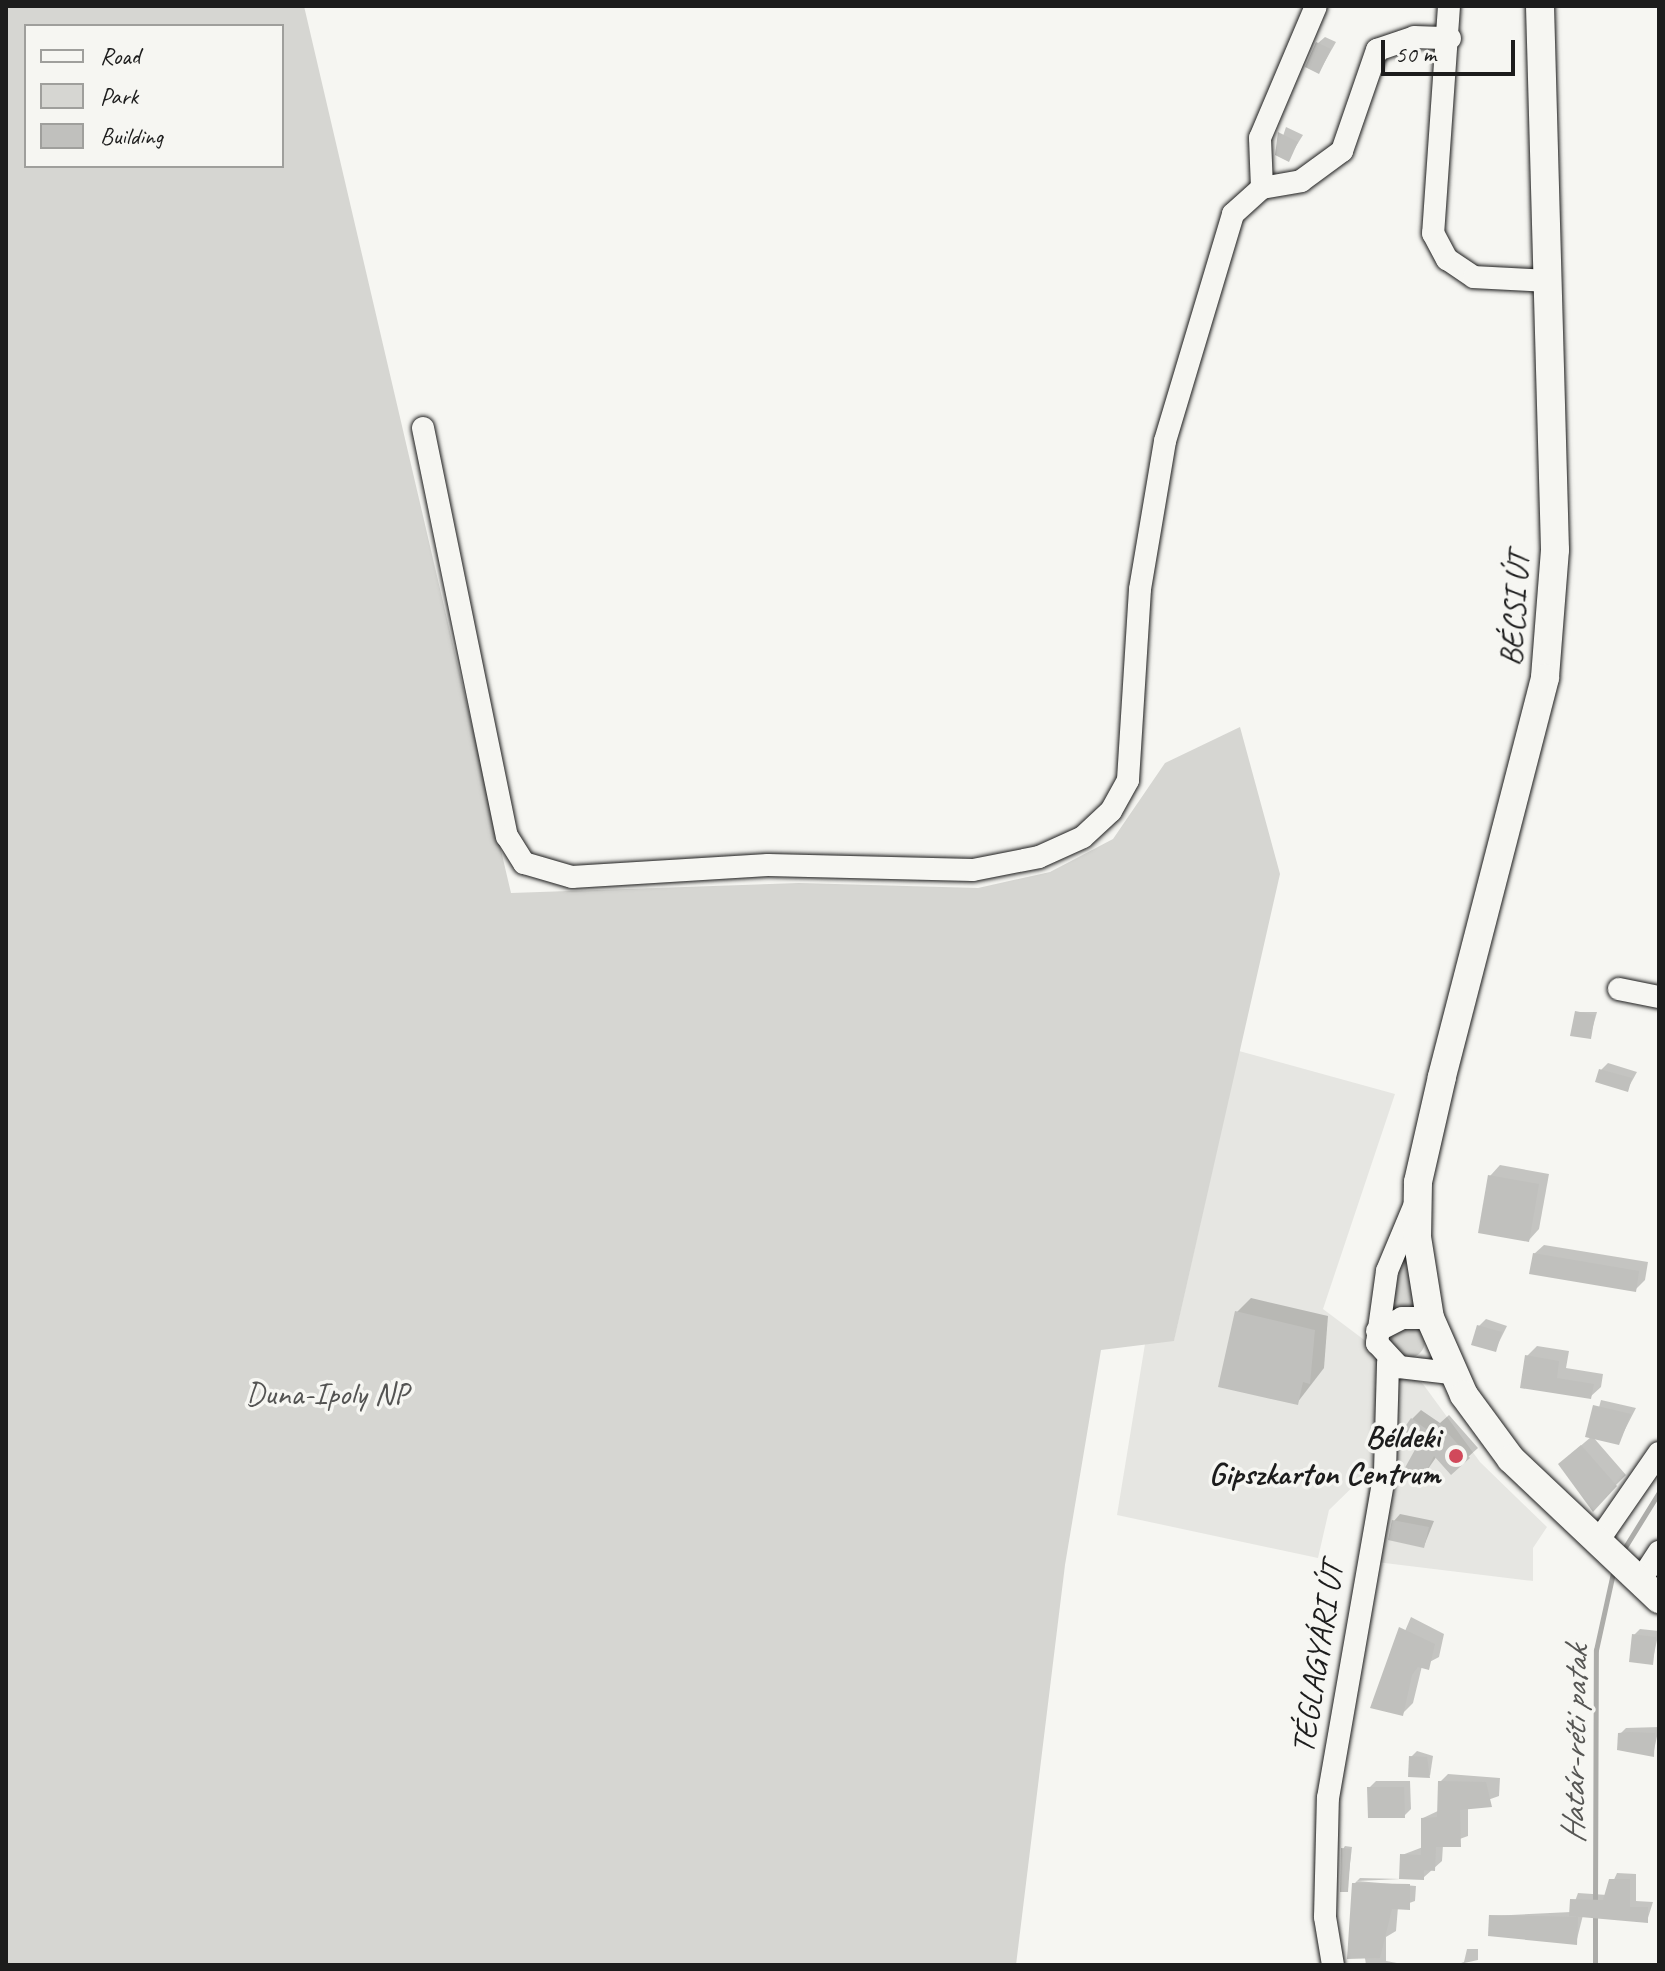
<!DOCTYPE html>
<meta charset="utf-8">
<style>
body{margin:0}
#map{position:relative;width:1665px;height:1971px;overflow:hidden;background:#f6f6f2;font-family:Caveat,sans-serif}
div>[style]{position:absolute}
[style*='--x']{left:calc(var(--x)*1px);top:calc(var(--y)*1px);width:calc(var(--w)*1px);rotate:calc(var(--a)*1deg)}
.built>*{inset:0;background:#e6e6e2}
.green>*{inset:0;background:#d6d6d2}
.round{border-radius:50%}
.shadow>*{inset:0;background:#0003}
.stream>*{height:5px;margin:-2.5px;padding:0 2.5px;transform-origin:2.5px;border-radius:2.5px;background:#acaca9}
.building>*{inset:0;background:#c0c0bd}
.roads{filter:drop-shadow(0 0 2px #1c1c1c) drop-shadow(0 0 2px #1c1c1c)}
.minor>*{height:22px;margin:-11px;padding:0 11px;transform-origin:11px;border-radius:11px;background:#f6f6f2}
.major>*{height:28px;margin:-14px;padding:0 14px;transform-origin:14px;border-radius:14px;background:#f6f6f2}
.dots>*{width:22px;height:22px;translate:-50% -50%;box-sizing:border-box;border:4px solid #f6f6f2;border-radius:50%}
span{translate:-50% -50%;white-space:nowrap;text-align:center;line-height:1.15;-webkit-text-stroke:7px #f6f6f2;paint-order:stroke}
.street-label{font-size:32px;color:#1c1c1c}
.park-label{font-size:32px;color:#545453}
.poi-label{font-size:32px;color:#1c1c1c;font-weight:700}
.right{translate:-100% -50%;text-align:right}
.water-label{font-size:34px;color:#565654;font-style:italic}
.frame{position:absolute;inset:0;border:8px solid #1c1c1c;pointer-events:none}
.legend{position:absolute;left:24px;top:24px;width:260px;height:144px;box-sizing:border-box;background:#f6f6f2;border:2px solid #9f9f9c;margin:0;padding:10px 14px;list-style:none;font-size:24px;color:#1c1c1c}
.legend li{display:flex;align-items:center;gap:16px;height:40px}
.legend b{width:40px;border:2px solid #9f9f9c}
.scale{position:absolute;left:1381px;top:40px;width:134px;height:36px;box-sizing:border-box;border:4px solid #1c1c1c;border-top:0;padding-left:10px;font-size:24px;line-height:28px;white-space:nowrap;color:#1c1c1c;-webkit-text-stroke:6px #f6f6f2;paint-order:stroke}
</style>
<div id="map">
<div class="built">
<i style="clip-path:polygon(1239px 1051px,1395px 1094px,1323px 1309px,1423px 1384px,1480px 1462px,1547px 1527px,1533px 1548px,1533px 1581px,1360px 1560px,1370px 1470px,1329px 1510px,1318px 1558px,1117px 1515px,1145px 1344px,1174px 1340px)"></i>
</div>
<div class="green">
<i style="clip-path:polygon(evenodd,6px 6px,304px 6px,511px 893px,799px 883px,978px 888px,1050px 872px,1113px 839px,1165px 763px,1240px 727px,1280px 874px,1174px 1341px,1101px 1350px,1065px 1565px,1016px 1965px,6px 1965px,6px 6px,26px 26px,282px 26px,282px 166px,26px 166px,26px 26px)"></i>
<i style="clip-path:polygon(1405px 1253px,1416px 1310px,1390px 1313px,1403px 1255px)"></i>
<i class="round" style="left:1391px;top:1324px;width:34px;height:34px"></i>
</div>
<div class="shadow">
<i style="clip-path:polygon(1325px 37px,1336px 42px,1319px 72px,1318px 43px)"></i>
<i style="clip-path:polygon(1286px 127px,1303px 135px,1288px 159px,1277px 154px)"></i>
<i style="clip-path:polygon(1577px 1012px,1597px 1012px,1590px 1037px)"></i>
<i style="clip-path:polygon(1608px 1063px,1637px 1072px,1627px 1090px,1601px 1070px)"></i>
<i style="clip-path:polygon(1500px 1165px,1549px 1174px,1539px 1229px,1529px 1240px,1490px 1176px)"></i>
<i style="clip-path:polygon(1544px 1245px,1648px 1262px,1645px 1280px,1635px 1290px,1534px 1254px)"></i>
<i style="clip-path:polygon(1251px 1298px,1328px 1316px,1324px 1368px,1297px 1403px,1237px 1312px)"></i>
<i style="clip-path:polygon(1486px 1319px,1507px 1326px,1495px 1350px,1479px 1326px)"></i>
<i style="clip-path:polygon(1537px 1346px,1569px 1351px,1566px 1368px,1603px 1374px,1601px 1387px,1590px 1397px,1522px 1387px,1527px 1356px)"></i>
<i style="clip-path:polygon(1601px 1400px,1636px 1408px,1618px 1443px,1593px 1437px,1626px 1475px,1593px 1508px,1571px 1454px,1591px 1437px)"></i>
<i style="clip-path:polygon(1421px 1410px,1440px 1423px,1449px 1415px,1478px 1448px,1468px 1457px,1437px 1456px,1419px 1482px,1412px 1419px)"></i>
<i style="clip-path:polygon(1400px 1514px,1434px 1521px,1424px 1546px,1394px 1521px)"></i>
<i style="clip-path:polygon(1411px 1617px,1444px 1634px,1439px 1657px,1422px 1666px,1413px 1703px,1403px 1713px,1373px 1706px)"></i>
<i style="clip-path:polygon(1640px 1629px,1659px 1631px,1652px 1663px,1634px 1635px)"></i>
<i style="clip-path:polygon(1659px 1727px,1653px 1755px,1620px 1734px,1626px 1728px)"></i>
<i style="clip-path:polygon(1417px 1751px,1433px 1756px,1430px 1776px,1411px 1757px)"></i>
<i style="clip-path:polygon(1448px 1774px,1500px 1778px,1499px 1796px,1468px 1807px,1468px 1836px,1443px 1845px,1442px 1861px,1423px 1878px,1357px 1881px,1416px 1886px,1415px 1901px,1398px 1907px,1396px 1931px,1386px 1937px,1386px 1961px,1408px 1965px,1366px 1965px,1354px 1884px,1360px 1878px,1401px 1879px,1402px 1855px,1423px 1847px,1423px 1818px,1440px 1810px,1440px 1782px)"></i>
<i style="clip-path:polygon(1376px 1781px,1410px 1781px,1411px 1809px,1404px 1816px,1369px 1788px)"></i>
<i style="clip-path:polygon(1345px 1846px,1352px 1847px,1347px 1890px,1343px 1849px)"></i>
<i style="clip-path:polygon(1617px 1873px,1636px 1874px,1636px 1901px,1653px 1902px,1647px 1921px,1583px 1915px,1576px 1943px,1491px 1916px,1571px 1912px,1578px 1893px,1607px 1895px)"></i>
<i style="clip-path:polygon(1467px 1949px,1478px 1949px,1478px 1960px,1455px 1965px,1464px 1962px)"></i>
</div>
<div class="stream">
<i style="--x:1622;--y:1552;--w:70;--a:-58.3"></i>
<i style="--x:1595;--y:1904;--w:254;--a:-89.8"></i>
<i style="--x:1596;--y:1650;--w:84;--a:-77.6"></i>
<i style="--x:1595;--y:1914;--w:51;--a:90"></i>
</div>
<div class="building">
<i style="clip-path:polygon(1316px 42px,1331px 49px,1319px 74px,1305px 67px)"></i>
<i style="clip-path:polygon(1278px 132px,1298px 142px,1289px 162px,1275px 155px)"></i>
<i style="clip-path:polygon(1575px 1011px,1595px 1015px,1591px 1039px,1570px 1036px)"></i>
<i style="clip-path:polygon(1599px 1069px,1632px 1078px,1628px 1092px,1595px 1082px)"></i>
<i style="clip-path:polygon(1488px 1175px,1539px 1184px,1529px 1242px,1478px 1233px)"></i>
<i style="clip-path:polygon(1533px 1253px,1639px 1271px,1636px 1292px,1529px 1274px)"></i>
<i style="clip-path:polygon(1235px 1311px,1315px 1330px,1310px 1384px,1303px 1382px,1298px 1405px,1218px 1387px)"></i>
<i style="clip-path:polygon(1477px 1325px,1502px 1332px,1496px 1352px,1471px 1345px)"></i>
<i style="clip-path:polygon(1525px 1355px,1559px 1361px,1557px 1378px,1594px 1384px,1591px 1399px,1520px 1388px)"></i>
<i style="clip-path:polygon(1593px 1405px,1631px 1414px,1619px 1445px,1585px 1437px)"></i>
<i style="clip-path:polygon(1411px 1418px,1429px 1431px,1439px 1423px,1470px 1458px,1451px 1475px,1434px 1456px,1420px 1484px,1401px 1475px,1417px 1446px,1400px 1434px)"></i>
<i style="clip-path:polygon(1581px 1445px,1617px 1486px,1593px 1512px,1558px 1464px)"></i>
<i style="clip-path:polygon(1392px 1520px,1429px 1527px,1424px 1548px,1388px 1540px)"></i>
<i style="clip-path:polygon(1399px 1627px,1435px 1644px,1429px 1670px,1418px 1667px,1412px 1675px,1403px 1716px,1370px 1708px)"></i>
<i style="clip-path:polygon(1632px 1634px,1656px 1637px,1653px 1665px,1629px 1662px)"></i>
<i style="clip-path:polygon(1629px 1732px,1655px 1733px,1654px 1757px,1617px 1750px,1618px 1733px)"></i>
<i style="clip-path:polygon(1409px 1756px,1427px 1757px,1430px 1778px,1408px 1777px)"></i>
<i style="clip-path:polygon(1438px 1781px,1486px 1782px,1492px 1807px,1460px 1810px,1461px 1847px,1436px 1847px,1435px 1871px,1424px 1870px,1424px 1880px,1399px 1879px,1400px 1854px,1421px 1855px,1421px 1818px,1437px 1817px)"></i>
<i style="clip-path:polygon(1367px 1787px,1404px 1787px,1405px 1818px,1368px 1818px)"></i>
<i style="clip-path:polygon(1341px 1848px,1351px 1849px,1348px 1892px,1340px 1892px)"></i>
<i style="clip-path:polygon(1609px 1879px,1630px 1879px,1630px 1907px,1648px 1907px,1648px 1923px,1569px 1916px,1570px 1899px,1603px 1900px)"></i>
<i style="clip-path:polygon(1352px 1883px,1410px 1884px,1410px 1910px,1392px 1909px,1380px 1958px,1347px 1959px)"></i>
<i style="clip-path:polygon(1489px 1915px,1578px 1917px,1577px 1945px,1488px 1936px)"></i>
</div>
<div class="roads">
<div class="minor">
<i style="--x:1449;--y:6;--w:228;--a:94"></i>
<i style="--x:1433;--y:233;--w:30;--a:62"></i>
<i style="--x:1447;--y:259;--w:32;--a:34"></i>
<i style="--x:1474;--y:277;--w:74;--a:3.1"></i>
<i style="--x:1262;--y:188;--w:50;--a:-92.3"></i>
<i style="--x:1260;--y:138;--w:143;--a:-67"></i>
<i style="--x:423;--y:428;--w:417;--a:78.4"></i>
<i style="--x:507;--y:836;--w:32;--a:58"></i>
<i style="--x:524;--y:863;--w:50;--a:16.3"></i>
<i style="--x:572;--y:877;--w:196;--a:-3.5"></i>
<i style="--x:768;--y:865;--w:205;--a:1.4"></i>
<i style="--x:973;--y:870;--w:67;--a:-11.1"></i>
<i style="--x:1039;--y:857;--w:48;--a:-24.4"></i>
<i style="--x:1083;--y:837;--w:38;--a:-43"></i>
<i style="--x:1111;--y:811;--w:35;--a:-61"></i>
<i style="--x:1128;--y:780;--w:191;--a:-86.4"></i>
<i style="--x:1140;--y:589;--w:150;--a:-80.4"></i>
<i style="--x:1165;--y:441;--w:237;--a:-73.3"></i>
<i style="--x:1233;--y:214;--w:39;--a:-42"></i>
<i style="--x:1262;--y:188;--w:40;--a:-10"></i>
<i style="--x:1301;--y:181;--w:51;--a:-36.2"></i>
<i style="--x:1342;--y:151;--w:107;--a:-70.9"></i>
<i style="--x:1377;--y:50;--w:39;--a:-19"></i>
<i style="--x:1414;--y:37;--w:36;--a:2"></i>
<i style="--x:1619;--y:989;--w:41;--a:11.3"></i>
<i style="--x:1415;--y:1204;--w:73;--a:112.7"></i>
<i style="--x:1387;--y:1271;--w:73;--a:97.9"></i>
<i style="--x:1377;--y:1343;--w:33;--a:47"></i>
<i style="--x:1399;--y:1367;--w:52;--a:6.6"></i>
<i style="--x:1377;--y:1331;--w:28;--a:-27"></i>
<i style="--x:1402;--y:1318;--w:28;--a:0"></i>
<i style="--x:1598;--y:1541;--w:107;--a:-55.3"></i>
<i style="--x:1640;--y:1581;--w:35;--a:-57"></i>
<i style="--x:1333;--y:1965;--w:49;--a:-99.5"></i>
<i style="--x:1325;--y:1917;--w:119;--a:-88.6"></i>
<i style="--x:1328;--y:1798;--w:331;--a:-80.1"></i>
<i style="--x:1385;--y:1472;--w:110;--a:-88.4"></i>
</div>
<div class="major">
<i style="--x:1540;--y:6;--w:544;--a:88.42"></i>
<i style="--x:1555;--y:550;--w:128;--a:94.5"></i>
<i style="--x:1545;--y:678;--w:412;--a:104.5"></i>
<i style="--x:1442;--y:1077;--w:108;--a:102.9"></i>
<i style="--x:1418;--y:1182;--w:55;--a:91"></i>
<i style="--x:1417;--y:1237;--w:82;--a:80.9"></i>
<i style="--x:1430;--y:1318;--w:84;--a:66.2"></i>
<i style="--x:1464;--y:1395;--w:79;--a:53.7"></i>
<i style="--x:1511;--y:1459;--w:204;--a:43.4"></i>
</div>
</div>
<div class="dots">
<i style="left:1456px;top:1456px;background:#d1495b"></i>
</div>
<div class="street-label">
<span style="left:1515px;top:609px;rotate:-86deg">BÉCSI ÚT</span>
<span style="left:1318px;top:1658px;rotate:-81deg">TÉGLAGYÁRI ÚT</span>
</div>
<div class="park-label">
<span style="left:327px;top:1394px">Duna-Ipoly NP</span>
</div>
<div class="poi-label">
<span class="right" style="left:1440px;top:1456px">Béldeki<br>Gipszkarton Centrum</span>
</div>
<div class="water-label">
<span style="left:1574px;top:1745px;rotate:-89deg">Határ-réti patak</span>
</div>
<div class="frame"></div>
<ul class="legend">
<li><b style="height:10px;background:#f6f6f2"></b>Road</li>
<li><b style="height:22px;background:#d6d6d2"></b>Park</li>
<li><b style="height:22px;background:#c0c0bd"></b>Building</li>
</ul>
<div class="scale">50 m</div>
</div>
